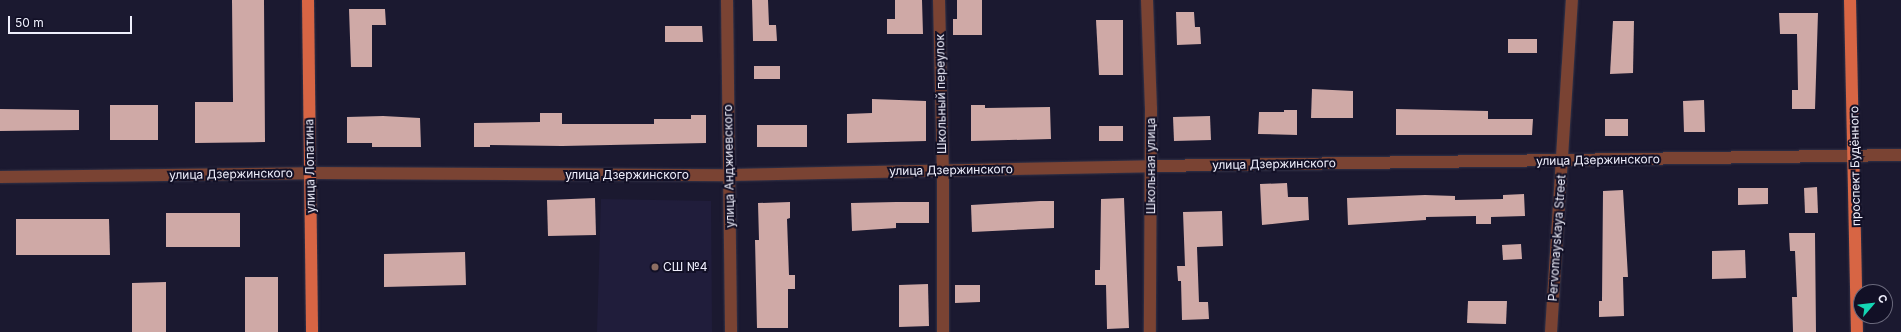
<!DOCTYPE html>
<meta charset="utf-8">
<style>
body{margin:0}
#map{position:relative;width:1901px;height:332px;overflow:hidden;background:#1b1930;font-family:Inter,sans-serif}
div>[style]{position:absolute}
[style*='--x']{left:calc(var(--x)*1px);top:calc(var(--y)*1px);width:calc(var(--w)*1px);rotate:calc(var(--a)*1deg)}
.built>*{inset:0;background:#201d3b}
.building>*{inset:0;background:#cfa9a6}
.roads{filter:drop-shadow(0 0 1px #343348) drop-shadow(0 0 1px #343348)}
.minor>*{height:12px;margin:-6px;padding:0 6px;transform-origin:6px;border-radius:6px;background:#7a4333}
.major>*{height:12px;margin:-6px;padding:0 6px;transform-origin:6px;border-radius:6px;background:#d76544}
.dots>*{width:11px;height:11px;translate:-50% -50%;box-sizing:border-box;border:2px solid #121026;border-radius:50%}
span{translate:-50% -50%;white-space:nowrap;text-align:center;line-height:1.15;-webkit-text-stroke:4px #121026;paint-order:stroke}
.street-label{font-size:12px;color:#efeffc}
.poi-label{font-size:12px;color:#efeffc}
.left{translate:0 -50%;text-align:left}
.north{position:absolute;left:1853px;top:284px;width:40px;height:40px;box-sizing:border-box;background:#121026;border:1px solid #6a697c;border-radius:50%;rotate:62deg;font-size:11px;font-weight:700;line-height:16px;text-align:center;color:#efeffc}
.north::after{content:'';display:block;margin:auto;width:14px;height:18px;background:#14d5b3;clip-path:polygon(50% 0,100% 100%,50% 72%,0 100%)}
.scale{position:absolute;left:8px;top:16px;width:124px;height:18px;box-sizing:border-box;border:2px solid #efeffc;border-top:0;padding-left:5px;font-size:12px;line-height:14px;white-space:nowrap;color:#efeffc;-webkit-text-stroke:3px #121026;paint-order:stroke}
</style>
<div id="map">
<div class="built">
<i style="clip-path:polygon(601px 199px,711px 201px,712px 332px,597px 332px)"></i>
</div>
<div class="building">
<i style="clip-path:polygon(232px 0,264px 0,265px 142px,195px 143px,195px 102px,233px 102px)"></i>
<i style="clip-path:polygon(752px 0,768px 0,769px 25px,776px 25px,777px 41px,753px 41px)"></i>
<i style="clip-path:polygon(895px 0,922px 0,923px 34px,887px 34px,887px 19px,895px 19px)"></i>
<i style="clip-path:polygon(957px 0,982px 0,982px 35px,953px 35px,953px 19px,957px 19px)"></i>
<i style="clip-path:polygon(349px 9px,385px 9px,386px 25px,372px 25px,372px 67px,351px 67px)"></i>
<i style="clip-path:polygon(1176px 12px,1194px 12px,1195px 27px,1200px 27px,1201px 44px,1177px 45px)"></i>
<i style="clip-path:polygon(1779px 13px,1818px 13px,1815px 109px,1792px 109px,1792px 90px,1798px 90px,1797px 34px,1780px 34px)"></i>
<i style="clip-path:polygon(1096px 20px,1123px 20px,1123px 75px,1099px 75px)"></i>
<i style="clip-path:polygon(1613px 21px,1634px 21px,1633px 73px,1610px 74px)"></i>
<i style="clip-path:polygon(665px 26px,702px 26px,703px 42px,665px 42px)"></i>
<i style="clip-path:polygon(1508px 39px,1537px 39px,1537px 53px,1508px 53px)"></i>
<i style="clip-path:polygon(754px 66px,780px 66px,780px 79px,754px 79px)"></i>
<i style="clip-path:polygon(1312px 89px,1353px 91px,1353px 118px,1311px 118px)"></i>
<i style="clip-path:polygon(872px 99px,926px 101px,926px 141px,847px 143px,847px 114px,872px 113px)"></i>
<i style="clip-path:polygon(1704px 100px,1705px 132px,1684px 132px,1683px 101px)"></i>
<i style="clip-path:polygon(110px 105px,158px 105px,158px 140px,110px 140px)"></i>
<i style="clip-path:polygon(971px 105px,985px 105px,985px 108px,1050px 107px,1051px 139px,971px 141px)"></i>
<i style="clip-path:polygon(0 109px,79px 110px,79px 130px,0 131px)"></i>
<i style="clip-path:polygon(1396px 109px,1488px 111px,1488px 119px,1533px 119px,1532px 135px,1396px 135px)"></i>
<i style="clip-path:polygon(1284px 110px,1297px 110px,1297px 135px,1258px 134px,1259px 112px,1284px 112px)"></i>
<i style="clip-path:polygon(540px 113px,562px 113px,562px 124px,654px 124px,654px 119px,691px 119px,691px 115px,706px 115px,706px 143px,562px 146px,490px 145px,490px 147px,474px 147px,474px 123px,540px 122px)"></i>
<i style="clip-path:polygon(383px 116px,420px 118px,421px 147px,372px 147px,372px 143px,347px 143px,347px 117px)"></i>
<i style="clip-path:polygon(1210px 116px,1211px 140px,1174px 141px,1173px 117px)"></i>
<i style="clip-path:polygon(1605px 119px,1628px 119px,1628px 136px,1605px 136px)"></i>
<i style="clip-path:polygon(757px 125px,807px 125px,807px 147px,757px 147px)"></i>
<i style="clip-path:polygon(1099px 126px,1123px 126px,1123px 141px,1099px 141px)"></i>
<i style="clip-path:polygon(1287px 183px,1288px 197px,1308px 197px,1309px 220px,1262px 225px,1260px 184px)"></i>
<i style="clip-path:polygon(1817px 187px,1818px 213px,1805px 213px,1804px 188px)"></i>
<i style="clip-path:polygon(1738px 188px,1768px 188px,1768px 204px,1738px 205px)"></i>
<i style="clip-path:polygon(1623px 190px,1628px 277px,1623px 277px,1624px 316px,1599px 317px,1599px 301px,1602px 301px,1603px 191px)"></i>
<i style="clip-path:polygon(1524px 194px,1525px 216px,1491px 217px,1491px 224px,1476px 224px,1476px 216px,1426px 217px,1426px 220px,1348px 225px,1347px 198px,1425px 195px,1455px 196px,1455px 200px,1503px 199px,1503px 195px)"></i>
<i style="clip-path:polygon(595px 198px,596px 235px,548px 236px,547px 200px)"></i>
<i style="clip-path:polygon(1124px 198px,1129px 328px,1107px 329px,1106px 285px,1095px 285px,1095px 270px,1100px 270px,1101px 199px)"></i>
<i style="clip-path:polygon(1040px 201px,1054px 201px,1054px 228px,972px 232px,971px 205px)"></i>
<i style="clip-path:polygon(790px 202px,790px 218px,787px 219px,789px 275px,795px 275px,795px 289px,788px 289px,788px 328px,757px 328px,755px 240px,759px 240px,758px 203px)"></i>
<i style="clip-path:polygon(896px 202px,929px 202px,929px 223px,896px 223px,896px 228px,852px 231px,851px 203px)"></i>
<i style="clip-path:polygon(1222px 211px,1223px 246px,1197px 247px,1199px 302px,1208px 302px,1209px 319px,1182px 320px,1181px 281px,1178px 281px,1177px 266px,1185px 266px,1183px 212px)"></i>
<i style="clip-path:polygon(166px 213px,240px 213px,240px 247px,166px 247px)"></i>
<i style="clip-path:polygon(16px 219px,109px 219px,110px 255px,16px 255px)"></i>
<i style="clip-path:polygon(1789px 233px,1815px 233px,1816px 332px,1793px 332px,1792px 297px,1797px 297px,1795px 251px,1790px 251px)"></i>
<i style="clip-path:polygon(1521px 244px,1522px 259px,1503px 260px,1502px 245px)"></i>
<i style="clip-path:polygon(1745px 250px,1746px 278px,1712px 279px,1712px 251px)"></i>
<i style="clip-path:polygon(465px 252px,466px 285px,384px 287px,384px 254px)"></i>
<i style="clip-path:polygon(245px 277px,278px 277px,278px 332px,245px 332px)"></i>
<i style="clip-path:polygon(166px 282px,166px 332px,132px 332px,132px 283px)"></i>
<i style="clip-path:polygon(928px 284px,929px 326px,899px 327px,899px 285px)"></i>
<i style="clip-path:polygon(955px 285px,980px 285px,980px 302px,955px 303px)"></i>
<i style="clip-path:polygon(1468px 301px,1507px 301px,1506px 324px,1467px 323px)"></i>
</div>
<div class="roads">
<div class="minor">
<i style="--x:727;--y:0;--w:332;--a:89.3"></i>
<i style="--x:939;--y:0;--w:170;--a:88.7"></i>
<i style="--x:943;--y:170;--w:162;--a:90"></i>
<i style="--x:1147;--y:0;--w:109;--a:87.9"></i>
<i style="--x:1151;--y:109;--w:223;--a:90.3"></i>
<i style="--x:0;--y:177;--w:309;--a:-0.7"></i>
<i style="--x:309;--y:173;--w:421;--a:0.3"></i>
<i style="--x:730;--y:175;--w:422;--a:-1.2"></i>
<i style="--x:1152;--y:166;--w:749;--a:-0.84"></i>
<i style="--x:1551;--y:332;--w:333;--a:-86.4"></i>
</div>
<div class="major">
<i style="--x:308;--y:0;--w:332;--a:89.3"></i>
<i style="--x:1850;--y:0;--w:332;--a:88.8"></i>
</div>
</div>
<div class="dots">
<i style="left:655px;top:267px;background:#8d6e63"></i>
</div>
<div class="street-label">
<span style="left:941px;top:94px;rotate:-91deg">Школьный переулок</span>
<span style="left:1598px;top:160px;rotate:-1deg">улица Дзержинского</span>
<span style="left:1274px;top:164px;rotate:-1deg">улица Дзержинского</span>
<span style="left:310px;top:166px;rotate:-91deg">улица Лопатина</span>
<span style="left:729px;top:166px;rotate:-91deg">улица Анджиевского</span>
<span style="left:1151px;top:166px;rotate:-90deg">Школьная улица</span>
<span style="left:1855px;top:166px;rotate:-91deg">проспект Будённого</span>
<span style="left:951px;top:170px;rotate:-1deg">улица Дзержинского</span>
<span style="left:231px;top:174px;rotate:-1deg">улица Дзержинского</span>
<span style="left:627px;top:175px">улица Дзержинского</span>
<span style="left:1557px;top:238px;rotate:-86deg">Pervomayskaya Street</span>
</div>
<div class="poi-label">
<span class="left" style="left:663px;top:267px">СШ №4</span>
</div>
<div class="north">С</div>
<div class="scale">50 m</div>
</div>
